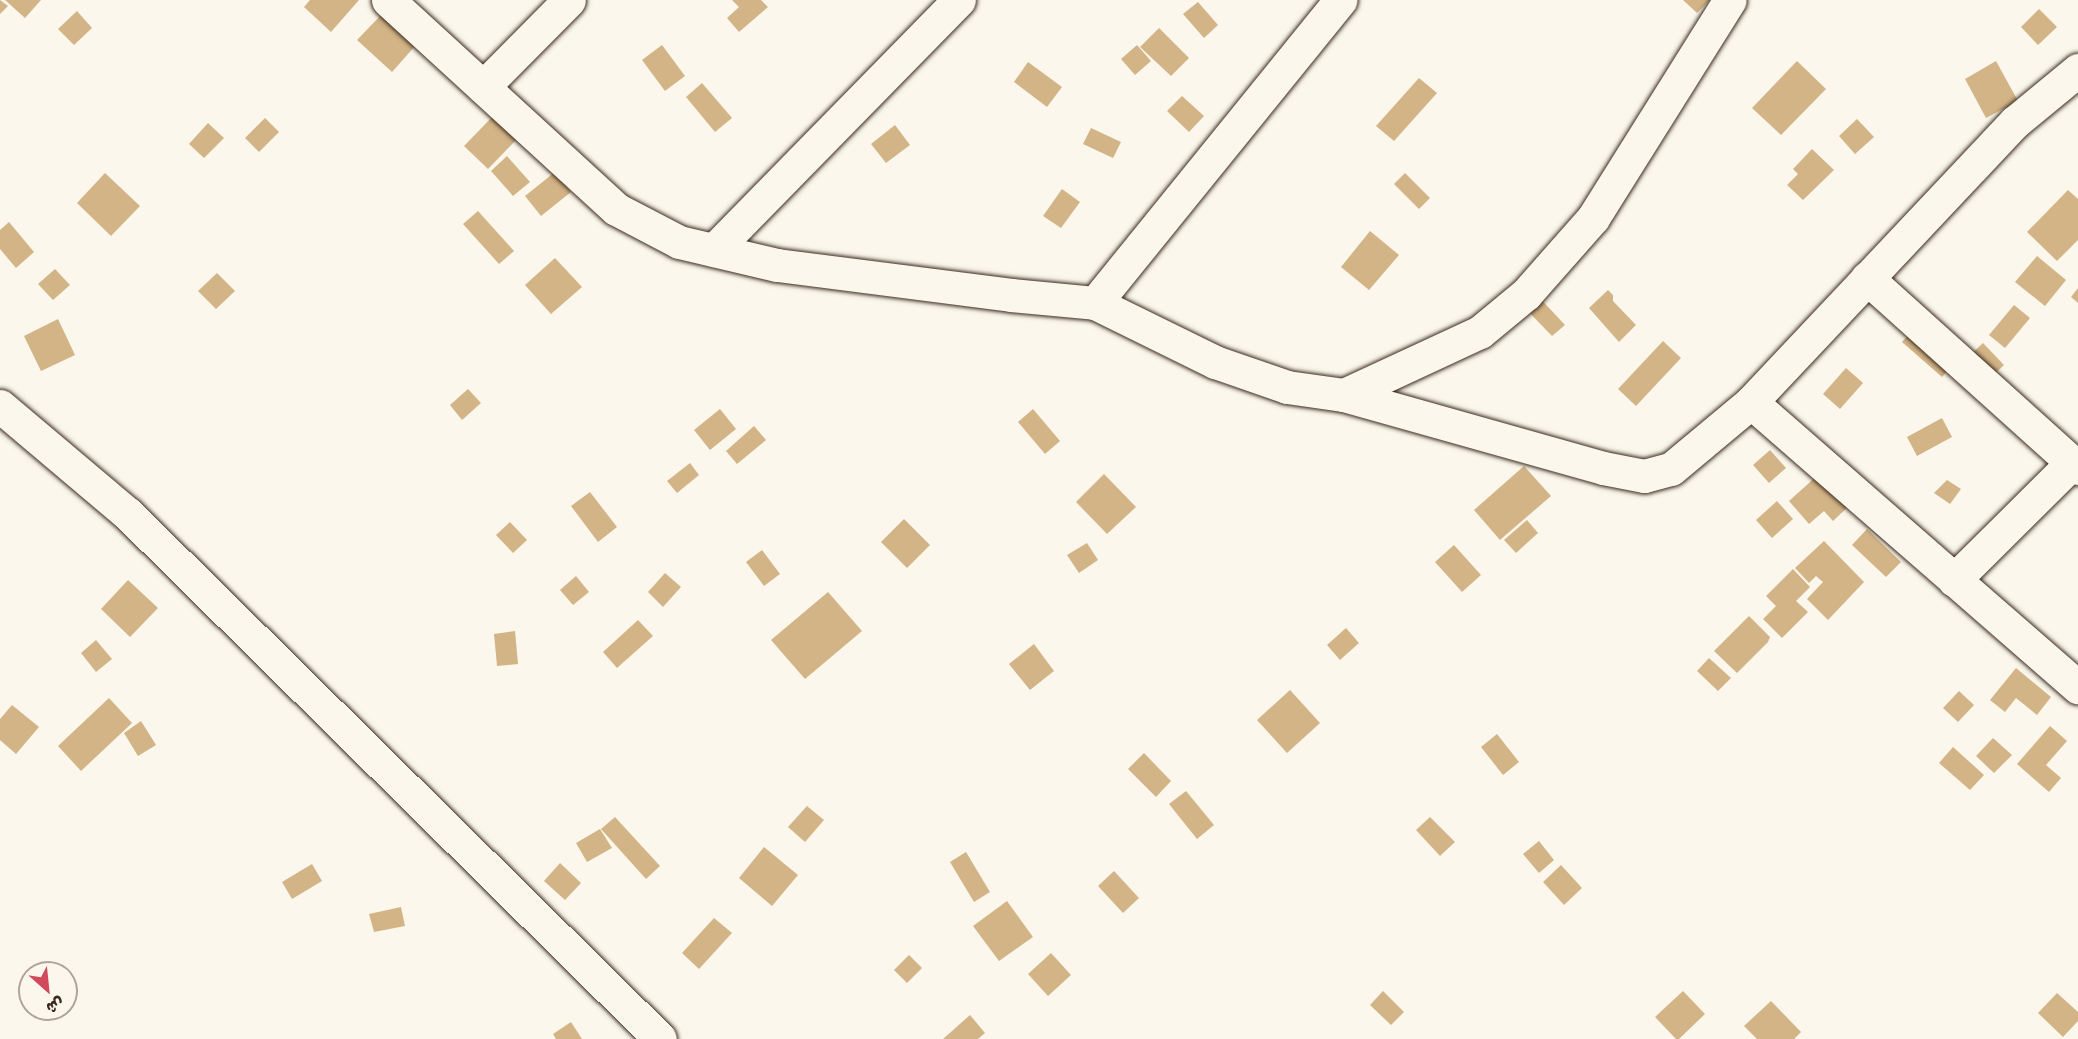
<!DOCTYPE html>
<meta charset="utf-8">
<style>
body{margin:0}
#map{position:relative;width:2078px;height:1039px;overflow:hidden;background:#fbf7ec;font-family:Caveat,"Playpen Sans Arabic",sans-serif}
div>[style]{position:absolute}
[style*='--x']{left:calc(var(--x)*1px);top:calc(var(--y)*1px);width:calc(var(--w)*1px);rotate:calc(var(--a)*1deg)}
.building>*{inset:0;background:#d3b487}
.roads{filter:drop-shadow(0 0 2px #3b2a1e) drop-shadow(0 0 2px #3b2a1e)}
.minor>*{height:33px;margin:-16.5px;padding:0 16.5px;transform-origin:16.5px;border-radius:16.5px;background:#fbf7ec}
span{translate:-50% -50%;white-space:nowrap;text-align:center;line-height:1.15;-webkit-text-stroke:4.5px #fbf7ec;paint-order:stroke}
.north{position:absolute;left:18px;top:961px;width:60px;height:60px;box-sizing:border-box;background:#fbf7ec;border:2px solid #aea59a;border-radius:50%;rotate:153deg;font-size:16px;font-weight:700;line-height:24px;text-align:center;color:#3b2a1e}
.north::after{content:'';display:block;margin:auto;width:21px;height:27px;background:#d1495b;clip-path:polygon(50% 0,100% 100%,50% 72%,0 100%)}
</style>
<div id="map">
<div class="building">
<i style="clip-path:polygon(0 0,8px 6px,0 14px)"></i>
<i style="clip-path:polygon(5px 0,41px 0,25px 18px)"></i>
<i style="clip-path:polygon(310px 0,359px 0,331px 32px,304px 7px)"></i>
<i style="clip-path:polygon(732px 0,761px 0,768px 7px,739px 32px,727px 18px,739px 7px)"></i>
<i style="clip-path:polygon(1683px 0,1710px 0,1697px 13px)"></i>
<i style="clip-path:polygon(1198px 2px,1218px 25px,1204px 38px,1183px 14px)"></i>
<i style="clip-path:polygon(2039px 9px,2057px 27px,2038px 45px,2021px 27px)"></i>
<i style="clip-path:polygon(77px 11px,92px 28px,74px 45px,58px 29px)"></i>
<i style="clip-path:polygon(382px 14px,416px 45px,392px 72px,357px 40px)"></i>
<i style="clip-path:polygon(1159px 28px,1189px 58px,1171px 76px,1140px 47px)"></i>
<i style="clip-path:polygon(662px 45px,685px 76px,665px 91px,642px 60px)"></i>
<i style="clip-path:polygon(1137px 45px,1151px 61px,1135px 75px,1121px 59px)"></i>
<i style="clip-path:polygon(1797px 61px,1826px 89px,1781px 135px,1752px 108px)"></i>
<i style="clip-path:polygon(1996px 61px,2018px 101px,1986px 118px,1965px 79px)"></i>
<i style="clip-path:polygon(1028px 62px,1062px 87px,1047px 107px,1014px 82px)"></i>
<i style="clip-path:polygon(1419px 78px,1437px 93px,1394px 141px,1376px 126px)"></i>
<i style="clip-path:polygon(702px 83px,732px 118px,715px 132px,686px 97px)"></i>
<i style="clip-path:polygon(1182px 96px,1204px 116px,1189px 132px,1167px 111px)"></i>
<i style="clip-path:polygon(495px 114px,519px 137px,488px 169px,464px 146px)"></i>
<i style="clip-path:polygon(265px 118px,279px 132px,259px 152px,245px 138px)"></i>
<i style="clip-path:polygon(1857px 119px,1874px 137px,1855px 154px,1839px 136px)"></i>
<i style="clip-path:polygon(208px 123px,224px 138px,204px 158px,189px 144px)"></i>
<i style="clip-path:polygon(895px 125px,910px 145px,886px 163px,871px 144px)"></i>
<i style="clip-path:polygon(1091px 128px,1121px 142px,1113px 158px,1083px 144px)"></i>
<i style="clip-path:polygon(1812px 149px,1834px 170px,1803px 200px,1787px 185px,1798px 174px,1793px 169px)"></i>
<i style="clip-path:polygon(507px 156px,530px 182px,513px 196px,491px 171px)"></i>
<i style="clip-path:polygon(555px 172px,571px 192px,541px 216px,525px 196px)"></i>
<i style="clip-path:polygon(105px 173px,140px 206px,111px 236px,77px 203px)"></i>
<i style="clip-path:polygon(1405px 173px,1430px 198px,1419px 209px,1394px 184px)"></i>
<i style="clip-path:polygon(1062px 189px,1080px 202px,1061px 228px,1043px 216px)"></i>
<i style="clip-path:polygon(2068px 190px,2078px 199px,2078px 240px,2057px 261px,2027px 232px)"></i>
<i style="clip-path:polygon(478px 211px,514px 251px,499px 264px,463px 224px)"></i>
<i style="clip-path:polygon(9px 222px,34px 252px,16px 268px,0 249px,0 230px)"></i>
<i style="clip-path:polygon(1370px 231px,1399px 255px,1369px 290px,1341px 267px)"></i>
<i style="clip-path:polygon(2037px 256px,2066px 280px,2045px 306px,2015px 282px)"></i>
<i style="clip-path:polygon(555px 258px,582px 287px,551px 314px,525px 285px)"></i>
<i style="clip-path:polygon(55px 269px,70px 285px,53px 300px,38px 284px)"></i>
<i style="clip-path:polygon(217px 273px,235px 291px,216px 309px,198px 291px)"></i>
<i style="clip-path:polygon(2078px 288px,2078px 303px,2071px 297px)"></i>
<i style="clip-path:polygon(1608px 290px,1613px 295px,1613px 301px,1636px 325px,1619px 342px,1589px 308px)"></i>
<i style="clip-path:polygon(1537px 295px,1565px 325px,1552px 336px,1524px 307px)"></i>
<i style="clip-path:polygon(2014px 305px,2030px 318px,2005px 348px,1989px 335px)"></i>
<i style="clip-path:polygon(58px 319px,75px 355px,41px 371px,24px 336px)"></i>
<i style="clip-path:polygon(1918px 324px,1958px 359px,1942px 377px,1902px 342px)"></i>
<i style="clip-path:polygon(1663px 341px,1681px 358px,1636px 406px,1618px 389px)"></i>
<i style="clip-path:polygon(1983px 343px,2004px 365px,1986px 382px,1964px 361px)"></i>
<i style="clip-path:polygon(1846px 368px,1863px 383px,1840px 409px,1823px 394px)"></i>
<i style="clip-path:polygon(468px 389px,481px 403px,462px 420px,450px 405px)"></i>
<i style="clip-path:polygon(720px 409px,736px 429px,710px 450px,694px 430px)"></i>
<i style="clip-path:polygon(1033px 409px,1060px 441px,1045px 454px,1018px 422px)"></i>
<i style="clip-path:polygon(1942px 418px,1952px 437px,1917px 456px,1907px 437px)"></i>
<i style="clip-path:polygon(754px 426px,766px 440px,737px 464px,726px 451px)"></i>
<i style="clip-path:polygon(1770px 450px,1786px 468px,1769px 483px,1753px 465px)"></i>
<i style="clip-path:polygon(690px 463px,699px 475px,677px 493px,667px 481px)"></i>
<i style="clip-path:polygon(1524px 466px,1551px 496px,1500px 540px,1474px 510px)"></i>
<i style="clip-path:polygon(1104px 474px,1136px 507px,1107px 534px,1076px 502px)"></i>
<i style="clip-path:polygon(1819px 474px,1849px 506px,1833px 521px,1824px 511px,1809px 524px,1789px 501px)"></i>
<i style="clip-path:polygon(1947px 480px,1961px 489px,1950px 504px,1934px 493px)"></i>
<i style="clip-path:polygon(590px 492px,617px 527px,598px 542px,571px 506px)"></i>
<i style="clip-path:polygon(1777px 501px,1793px 519px,1772px 538px,1756px 520px)"></i>
<i style="clip-path:polygon(904px 519px,930px 545px,907px 568px,881px 542px)"></i>
<i style="clip-path:polygon(1527px 520px,1538px 533px,1516px 553px,1504px 540px)"></i>
<i style="clip-path:polygon(510px 522px,527px 540px,513px 553px,496px 535px)"></i>
<i style="clip-path:polygon(1867px 529px,1901px 562px,1886px 577px,1852px 545px)"></i>
<i style="clip-path:polygon(1824px 541px,1864px 582px,1828px 620px,1807px 599px,1823px 582px,1816px 576px,1809px 583px,1795px 568px)"></i>
<i style="clip-path:polygon(1087px 543px,1098px 560px,1079px 573px,1067px 555px)"></i>
<i style="clip-path:polygon(1454px 545px,1481px 575px,1462px 592px,1435px 562px)"></i>
<i style="clip-path:polygon(762px 550px,780px 574px,764px 586px,746px 562px)"></i>
<i style="clip-path:polygon(1793px 569px,1810px 587px,1796px 601px,1808px 612px,1782px 638px,1763px 619px,1776px 606px,1766px 596px)"></i>
<i style="clip-path:polygon(665px 573px,681px 587px,663px 607px,648px 592px)"></i>
<i style="clip-path:polygon(576px 576px,589px 592px,573px 605px,560px 590px)"></i>
<i style="clip-path:polygon(128px 580px,158px 608px,130px 637px,101px 609px)"></i>
<i style="clip-path:polygon(828px 592px,862px 631px,805px 679px,771px 640px)"></i>
<i style="clip-path:polygon(1749px 616px,1770px 637px,1768px 642px,1737px 673px,1714px 651px)"></i>
<i style="clip-path:polygon(638px 620px,653px 636px,617px 668px,603px 652px)"></i>
<i style="clip-path:polygon(1346px 628px,1359px 643px,1340px 660px,1327px 645px)"></i>
<i style="clip-path:polygon(515px 631px,518px 664px,497px 666px,494px 634px)"></i>
<i style="clip-path:polygon(96px 640px,112px 659px,96px 672px,81px 653px)"></i>
<i style="clip-path:polygon(1034px 644px,1054px 671px,1030px 690px,1009px 664px)"></i>
<i style="clip-path:polygon(1709px 658px,1731px 678px,1718px 691px,1697px 671px)"></i>
<i style="clip-path:polygon(2016px 668px,2051px 697px,2037px 715px,2016px 698px,2005px 712px,1990px 700px)"></i>
<i style="clip-path:polygon(1290px 690px,1320px 723px,1287px 753px,1257px 720px)"></i>
<i style="clip-path:polygon(1959px 691px,1974px 705px,1958px 722px,1943px 708px)"></i>
<i style="clip-path:polygon(109px 698px,132px 723px,81px 771px,58px 746px)"></i>
<i style="clip-path:polygon(12px 705px,39px 727px,16px 754px,0 740px,0 719px)"></i>
<i style="clip-path:polygon(141px 721px,156px 745px,138px 756px,124px 733px)"></i>
<i style="clip-path:polygon(2050px 726px,2067px 741px,2046px 765px,2061px 778px,2049px 792px,2017px 764px)"></i>
<i style="clip-path:polygon(1497px 734px,1519px 762px,1503px 775px,1481px 747px)"></i>
<i style="clip-path:polygon(1993px 738px,2012px 755px,1994px 773px,1976px 756px)"></i>
<i style="clip-path:polygon(1953px 747px,1984px 775px,1970px 790px,1939px 763px)"></i>
<i style="clip-path:polygon(1144px 753px,1171px 781px,1156px 797px,1128px 769px)"></i>
<i style="clip-path:polygon(1186px 791px,1214px 825px,1197px 839px,1169px 804px)"></i>
<i style="clip-path:polygon(807px 806px,824px 820px,805px 842px,788px 827px)"></i>
<i style="clip-path:polygon(615px 817px,660px 866px,646px 879px,601px 829px)"></i>
<i style="clip-path:polygon(1430px 817px,1455px 842px,1440px 856px,1416px 830px)"></i>
<i style="clip-path:polygon(600px 829px,612px 848px,587px 862px,576px 843px)"></i>
<i style="clip-path:polygon(1539px 841px,1554px 860px,1539px 873px,1523px 854px)"></i>
<i style="clip-path:polygon(764px 847px,798px 875px,772px 906px,739px 878px)"></i>
<i style="clip-path:polygon(966px 852px,990px 892px,974px 902px,950px 862px)"></i>
<i style="clip-path:polygon(560px 863px,581px 883px,565px 900px,544px 881px)"></i>
<i style="clip-path:polygon(312px 864px,322px 881px,292px 899px,282px 882px)"></i>
<i style="clip-path:polygon(1561px 865px,1582px 888px,1564px 905px,1543px 882px)"></i>
<i style="clip-path:polygon(1114px 871px,1139px 898px,1123px 913px,1098px 886px)"></i>
<i style="clip-path:polygon(1007px 901px,1033px 937px,999px 961px,973px 926px)"></i>
<i style="clip-path:polygon(401px 907px,405px 926px,374px 932px,369px 914px)"></i>
<i style="clip-path:polygon(714px 918px,732px 933px,699px 969px,682px 953px)"></i>
<i style="clip-path:polygon(1051px 953px,1071px 975px,1048px 996px,1028px 974px)"></i>
<i style="clip-path:polygon(909px 955px,922px 968px,907px 983px,894px 970px)"></i>
<i style="clip-path:polygon(1383px 991px,1404px 1012px,1391px 1025px,1370px 1005px)"></i>
<i style="clip-path:polygon(1683px 991px,1705px 1014px,1679px 1039px,1676px 1039px,1655px 1017px)"></i>
<i style="clip-path:polygon(2057px 993px,2078px 1012px,2078px 1021px,2063px 1037px,2038px 1013px)"></i>
<i style="clip-path:polygon(1771px 1001px,1801px 1032px,1794px 1039px,1757px 1039px,1744px 1026px)"></i>
<i style="clip-path:polygon(970px 1015px,985px 1033px,978px 1039px,943px 1039px)"></i>
<i style="clip-path:polygon(571px 1022px,582px 1039px,556px 1039px,553px 1034px)"></i>
</div>
<div class="roads">
<div class="minor">
<i style="--x:388;--y:0;--w:309;--a:42.5"></i>
<i style="--x:616;--y:209;--w:71;--a:27.6"></i>
<i style="--x:679;--y:242;--w:101;--a:13.2"></i>
<i style="--x:777;--y:265;--w:236;--a:7.3"></i>
<i style="--x:1011;--y:295;--w:84;--a:5.4"></i>
<i style="--x:1095;--y:303;--w:134;--a:26.2"></i>
<i style="--x:1215;--y:362;--w:76;--a:19.1"></i>
<i style="--x:1287;--y:387;--w:58;--a:8"></i>
<i style="--x:1344;--y:395;--w:150;--a:-24.9"></i>
<i style="--x:1480;--y:332;--w:60;--a:-39.6"></i>
<i style="--x:1526;--y:294;--w:101;--a:-48.6"></i>
<i style="--x:1593;--y:218;--w:257;--a:-57.9"></i>
<i style="--x:483;--y:87;--w:122;--a:-45.3"></i>
<i style="--x:714;--y:250;--w:350;--a:-45.6"></i>
<i style="--x:1867;--y:278;--w:284;--a:42"></i>
<i style="--x:1095;--y:303;--w:390;--a:-51"></i>
<i style="--x:1344;--y:395;--w:269;--a:15.7"></i>
<i style="--x:1603;--y:468;--w:42;--a:11"></i>
<i style="--x:1644;--y:476;--w:28;--a:-15"></i>
<i style="--x:1671;--y:469;--w:104;--a:-39.9"></i>
<i style="--x:1751;--y:402;--w:385;--a:-46.7"></i>
<i style="--x:2015;--y:122;--w:82;--a:-39.5"></i>
<i style="--x:1751;--y:402;--w:434;--a:41.1"></i>
<i style="--x:0;--y:406;--w:167;--a:40.2"></i>
<i style="--x:128;--y:514;--w:747;--a:44.62"></i>
<i style="--x:1954;--y:580;--w:166;--a:-44.8"></i>
</div>
</div>
<div class="north">ش</div>
</div>
